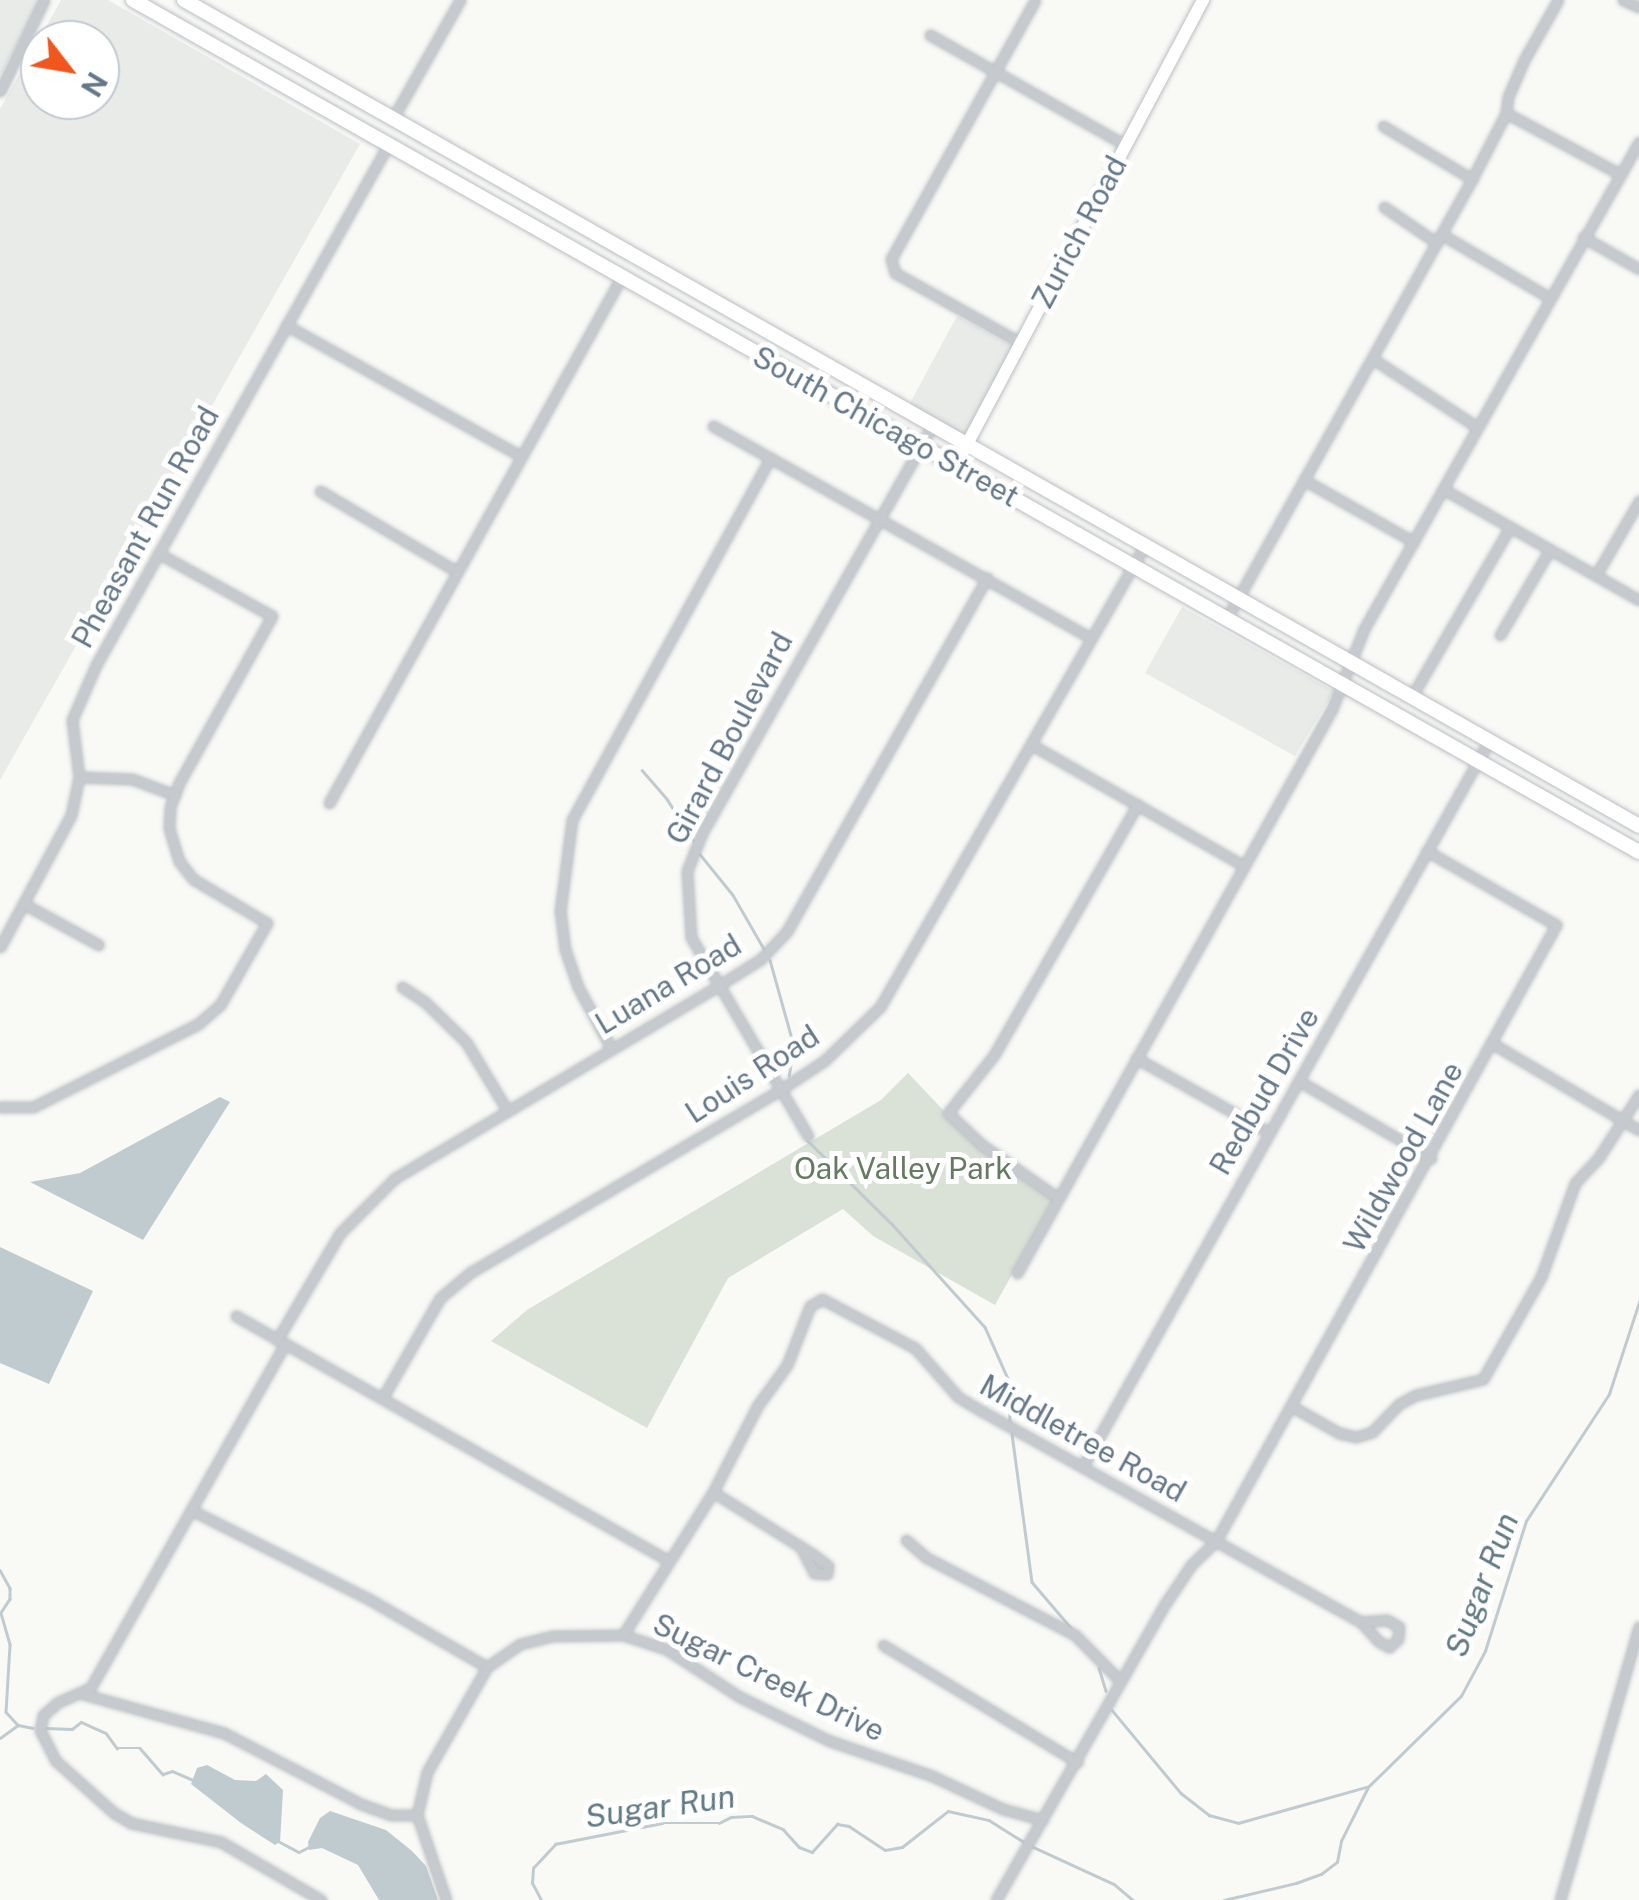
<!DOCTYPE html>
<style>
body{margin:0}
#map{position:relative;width:1639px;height:1900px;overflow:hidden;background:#f9f9f6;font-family:"Public Sans",sans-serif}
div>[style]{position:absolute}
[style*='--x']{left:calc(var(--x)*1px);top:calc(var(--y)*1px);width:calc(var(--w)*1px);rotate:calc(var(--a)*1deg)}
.built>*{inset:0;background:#e9ebe9}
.green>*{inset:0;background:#dae1d7}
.water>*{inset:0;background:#c0cbd0}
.stream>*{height:2.5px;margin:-1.25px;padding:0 1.25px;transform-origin:1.25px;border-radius:1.25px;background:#c0cbd0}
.roads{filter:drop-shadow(0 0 2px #babfc4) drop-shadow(0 0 2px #babfc4)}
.street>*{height:9px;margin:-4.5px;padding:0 4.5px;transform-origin:4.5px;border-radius:4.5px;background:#c6cace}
.secondary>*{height:12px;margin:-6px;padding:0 6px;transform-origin:6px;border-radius:6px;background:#fff}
.primary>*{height:14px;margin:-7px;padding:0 7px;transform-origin:7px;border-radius:7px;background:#fff}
span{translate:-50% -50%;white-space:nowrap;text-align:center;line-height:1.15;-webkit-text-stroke:10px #fff;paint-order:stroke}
.street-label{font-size:30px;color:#657889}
.park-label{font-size:30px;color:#657a61}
.water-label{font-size:32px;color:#617a84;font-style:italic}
.north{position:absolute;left:20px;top:20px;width:100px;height:100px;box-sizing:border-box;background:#fff;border:2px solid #c1c9d0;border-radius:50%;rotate:121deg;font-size:28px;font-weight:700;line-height:40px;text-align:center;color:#657889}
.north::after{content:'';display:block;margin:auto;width:35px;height:45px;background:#f0561e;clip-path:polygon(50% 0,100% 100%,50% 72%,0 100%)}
</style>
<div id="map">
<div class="built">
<i style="clip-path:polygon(0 0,41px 0,0 75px)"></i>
<i style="clip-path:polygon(evenodd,61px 0,108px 0,360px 144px,0 780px,0 109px,61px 0,40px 40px,100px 40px,100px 100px,40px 100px,40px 40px)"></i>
<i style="clip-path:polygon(957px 316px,1013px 347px,966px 438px,909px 405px)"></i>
<i style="clip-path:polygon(1182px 607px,1334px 691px,1295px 756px,1145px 673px)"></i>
</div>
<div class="green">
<i style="clip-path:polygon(908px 1073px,981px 1150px,1054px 1199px,995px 1305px,873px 1236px,843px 1209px,728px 1278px,647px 1428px,491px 1341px,527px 1310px,881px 1100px)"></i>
</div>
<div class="water">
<i style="clip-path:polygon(220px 1097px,230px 1102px,143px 1240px,30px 1182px,80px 1173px)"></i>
<i style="clip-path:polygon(0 1247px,93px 1291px,49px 1384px,0 1363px)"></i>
<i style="clip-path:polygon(207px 1765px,235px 1780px,256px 1781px,266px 1774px,283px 1790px,280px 1842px,275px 1845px,241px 1823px,191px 1784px,197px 1768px)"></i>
<i style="clip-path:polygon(330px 1811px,386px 1830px,412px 1851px,426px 1866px,438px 1900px,379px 1900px,358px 1865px,322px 1848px,309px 1850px,308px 1842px,320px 1818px)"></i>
</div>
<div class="stream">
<i style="--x:642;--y:770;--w:38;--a:49"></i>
<i style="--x:667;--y:799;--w:54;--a:57.2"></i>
<i style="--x:699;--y:853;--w:54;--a:51"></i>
<i style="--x:733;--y:895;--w:62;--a:60.1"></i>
<i style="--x:770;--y:960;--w:89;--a:74.4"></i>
<i style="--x:794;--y:1046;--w:30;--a:99"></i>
<i style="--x:807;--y:1140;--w:121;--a:44.7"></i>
<i style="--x:893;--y:1225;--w:137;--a:48"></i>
<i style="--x:985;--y:1327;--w:59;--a:66"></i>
<i style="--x:1009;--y:1381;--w:42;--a:88.6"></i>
<i style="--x:1012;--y:1434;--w:149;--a:82.3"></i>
<i style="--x:1032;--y:1582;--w:63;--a:49.5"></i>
<i style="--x:0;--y:1570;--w:21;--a:61"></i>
<i style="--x:10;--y:1588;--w:11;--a:90"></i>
<i style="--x:10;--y:1599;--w:17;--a:123"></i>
<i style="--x:1;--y:1613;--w:33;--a:74"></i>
<i style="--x:10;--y:1645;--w:67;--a:93.4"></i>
<i style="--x:6;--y:1712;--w:18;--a:47"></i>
<i style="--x:1099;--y:1668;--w:24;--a:73"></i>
<i style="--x:1112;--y:1710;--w:108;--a:50.3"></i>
<i style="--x:1181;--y:1793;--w:36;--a:38"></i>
<i style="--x:1209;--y:1815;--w:30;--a:15"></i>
<i style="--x:1238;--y:1823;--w:133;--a:-15.7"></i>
<i style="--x:46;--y:1728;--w:26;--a:2"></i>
<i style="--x:72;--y:1729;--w:11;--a:-38"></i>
<i style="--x:81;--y:1722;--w:27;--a:24"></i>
<i style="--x:106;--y:1733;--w:19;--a:54"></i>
<i style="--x:117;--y:1748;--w:23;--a:0"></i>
<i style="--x:140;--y:1748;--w:35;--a:49"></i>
<i style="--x:163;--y:1774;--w:9;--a:-18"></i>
<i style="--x:172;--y:1771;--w:23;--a:23"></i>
<i style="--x:0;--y:1738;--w:22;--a:-36"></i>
<i style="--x:18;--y:1725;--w:15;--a:11"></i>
<i style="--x:280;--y:1842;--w:21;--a:28"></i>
<i style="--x:299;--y:1852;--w:11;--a:-27"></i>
<i style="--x:1031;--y:1846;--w:91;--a:24.6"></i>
<i style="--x:1114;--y:1884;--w:25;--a:40"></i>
<i style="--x:541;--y:1900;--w:19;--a:-118"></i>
<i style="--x:532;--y:1883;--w:15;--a:-86"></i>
<i style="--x:533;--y:1868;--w:33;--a:-47"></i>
<i style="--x:555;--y:1844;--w:109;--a:-11.1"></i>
<i style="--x:662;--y:1823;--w:57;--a:0"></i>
<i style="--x:719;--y:1823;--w:13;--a:-27"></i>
<i style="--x:731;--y:1817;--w:21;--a:-3"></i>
<i style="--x:752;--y:1816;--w:34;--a:23"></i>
<i style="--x:783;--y:1829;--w:24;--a:48"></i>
<i style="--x:799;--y:1847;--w:14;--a:21"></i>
<i style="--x:812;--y:1852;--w:38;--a:-48"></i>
<i style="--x:837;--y:1824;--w:12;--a:9"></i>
<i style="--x:849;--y:1826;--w:43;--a:33.7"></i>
<i style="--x:885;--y:1850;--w:17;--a:-10"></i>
<i style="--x:902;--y:1847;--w:58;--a:-38"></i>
<i style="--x:948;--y:1811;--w:42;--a:12.4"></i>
<i style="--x:989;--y:1820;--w:41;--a:32.2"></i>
<i style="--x:1224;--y:1900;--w:74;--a:-13.3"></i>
<i style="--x:1296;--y:1883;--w:27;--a:-20"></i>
<i style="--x:1321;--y:1874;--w:20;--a:-37"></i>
<i style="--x:1337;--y:1862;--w:21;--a:-79"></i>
<i style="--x:1341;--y:1841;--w:60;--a:-63.4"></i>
<i style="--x:1368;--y:1787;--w:130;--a:-44.4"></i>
<i style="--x:1461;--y:1696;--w:51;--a:-61.9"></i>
<i style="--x:1485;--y:1651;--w:136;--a:-72.5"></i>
<i style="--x:1526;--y:1521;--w:152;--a:-56.8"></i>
<i style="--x:1609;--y:1394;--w:97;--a:-71.9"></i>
</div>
<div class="roads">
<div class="street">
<i style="--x:1623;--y:0;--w:17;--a:24"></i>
<i style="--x:930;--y:35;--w:224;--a:29.4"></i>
<i style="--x:0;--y:91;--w:101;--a:-64.2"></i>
<i style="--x:1506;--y:113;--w:129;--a:28.2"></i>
<i style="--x:393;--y:118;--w:136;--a:-60.4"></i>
<i style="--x:1383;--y:126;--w:104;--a:30.8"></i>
<i style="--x:1384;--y:207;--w:64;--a:34.2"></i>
<i style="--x:1441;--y:234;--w:126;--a:30.4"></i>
<i style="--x:1583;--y:237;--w:64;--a:29.7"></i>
<i style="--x:286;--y:325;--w:268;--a:29.2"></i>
<i style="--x:1019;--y:342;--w:142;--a:-150.9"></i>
<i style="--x:895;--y:273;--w:15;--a:-106"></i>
<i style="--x:891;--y:259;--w:296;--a:-60.9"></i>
<i style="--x:1373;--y:359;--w:124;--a:33.2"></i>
<i style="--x:713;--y:426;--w:433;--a:29.3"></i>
<i style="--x:1304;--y:480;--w:126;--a:29.4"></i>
<i style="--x:1443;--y:489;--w:225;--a:29.5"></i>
<i style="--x:320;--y:491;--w:158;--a:30.5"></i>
<i style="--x:1596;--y:575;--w:86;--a:-59.8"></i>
<i style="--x:1227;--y:618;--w:503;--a:-60.83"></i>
<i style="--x:1472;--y:179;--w:74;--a:-62.7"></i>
<i style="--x:1506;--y:113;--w:16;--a:-83"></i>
<i style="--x:1508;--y:97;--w:40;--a:-66.6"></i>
<i style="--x:1524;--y:60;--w:69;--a:-60.5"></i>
<i style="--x:1500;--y:635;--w:99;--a:-59.8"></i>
<i style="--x:1412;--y:696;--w:195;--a:-59.9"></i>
<i style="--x:1032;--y:745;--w:244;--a:29.7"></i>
<i style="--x:79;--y:777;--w:53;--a:2.2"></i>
<i style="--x:132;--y:779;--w:46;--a:20.4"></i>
<i style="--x:329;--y:803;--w:601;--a:-60.92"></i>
<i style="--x:24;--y:904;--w:85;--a:28.7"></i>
<i style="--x:0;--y:947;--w:150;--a:-61.7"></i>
<i style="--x:71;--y:815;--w:39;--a:-78"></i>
<i style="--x:79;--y:777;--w:57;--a:-97"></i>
<i style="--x:72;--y:720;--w:60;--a:-66.4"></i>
<i style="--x:96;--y:665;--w:596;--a:-60.68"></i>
<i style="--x:402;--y:987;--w:27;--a:33"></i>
<i style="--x:425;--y:1002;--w:57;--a:44.3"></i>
<i style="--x:466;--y:1042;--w:79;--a:58.9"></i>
<i style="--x:1493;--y:1044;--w:169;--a:30.5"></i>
<i style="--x:611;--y:1048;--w:69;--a:-118.4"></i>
<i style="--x:578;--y:987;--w:39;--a:-109"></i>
<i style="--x:565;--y:950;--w:38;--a:-97"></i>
<i style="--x:560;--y:912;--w:93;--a:-82.6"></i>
<i style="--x:572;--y:820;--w:413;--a:-61.3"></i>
<i style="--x:1136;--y:1058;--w:151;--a:29.3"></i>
<i style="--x:1299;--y:1081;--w:153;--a:30.3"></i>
<i style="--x:0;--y:1107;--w:33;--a:0"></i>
<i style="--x:33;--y:1107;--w:185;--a:-26.7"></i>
<i style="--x:198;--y:1024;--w:29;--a:-41"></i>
<i style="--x:220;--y:1005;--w:95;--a:-60.2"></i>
<i style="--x:267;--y:923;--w:86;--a:-149.3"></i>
<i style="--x:193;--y:879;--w:23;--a:-128"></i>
<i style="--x:179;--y:861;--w:34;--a:-107"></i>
<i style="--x:169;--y:828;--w:21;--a:-87"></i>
<i style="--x:170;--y:807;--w:26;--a:-69"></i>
<i style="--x:179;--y:783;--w:191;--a:-60.9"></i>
<i style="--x:272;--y:616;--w:130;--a:-151.1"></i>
<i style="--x:808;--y:1136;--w:231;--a:-120.5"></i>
<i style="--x:691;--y:937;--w:66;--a:-93.5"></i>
<i style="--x:687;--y:871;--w:41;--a:-68.5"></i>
<i style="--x:702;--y:833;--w:470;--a:-60.5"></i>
<i style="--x:1058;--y:1198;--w:93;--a:-145.1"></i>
<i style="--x:982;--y:1145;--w:47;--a:-136.7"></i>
<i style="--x:948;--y:1113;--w:74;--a:-51.6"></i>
<i style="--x:994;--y:1055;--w:289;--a:-60.2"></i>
<i style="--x:1017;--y:1273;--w:646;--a:-60.82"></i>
<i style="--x:1332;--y:709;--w:86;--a:-68.2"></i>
<i style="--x:1364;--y:629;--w:559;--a:-60.55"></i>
<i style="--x:236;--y:1316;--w:496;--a:29.5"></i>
<i style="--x:277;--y:1340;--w:124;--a:-59.5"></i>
<i style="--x:340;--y:1233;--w:78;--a:-45"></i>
<i style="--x:395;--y:1178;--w:376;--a:-30.7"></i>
<i style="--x:718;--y:986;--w:51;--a:-32.1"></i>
<i style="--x:761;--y:959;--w:38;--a:-47"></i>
<i style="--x:787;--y:931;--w:406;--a:-60.5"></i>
<i style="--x:285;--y:1344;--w:395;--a:119.5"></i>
<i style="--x:90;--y:1688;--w:36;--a:156"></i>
<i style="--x:57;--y:1703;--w:18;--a:139"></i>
<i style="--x:43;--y:1715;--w:15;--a:101"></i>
<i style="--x:40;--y:1730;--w:35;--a:63"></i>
<i style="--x:56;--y:1761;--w:78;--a:41.9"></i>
<i style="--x:114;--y:1813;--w:20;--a:30"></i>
<i style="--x:131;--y:1823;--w:92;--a:11.9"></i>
<i style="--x:221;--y:1842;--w:116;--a:30.1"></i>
<i style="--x:383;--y:1397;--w:114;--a:-60.1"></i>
<i style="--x:440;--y:1298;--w:40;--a:-40"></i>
<i style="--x:471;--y:1272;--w:359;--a:-30.5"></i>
<i style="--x:780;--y:1090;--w:53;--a:-33.4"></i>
<i style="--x:824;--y:1061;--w:78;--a:-44"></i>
<i style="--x:880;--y:1007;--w:533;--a:-60.16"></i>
<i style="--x:1293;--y:1407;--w:53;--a:29.5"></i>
<i style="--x:1339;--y:1433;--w:17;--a:13"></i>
<i style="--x:1356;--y:1437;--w:17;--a:-17"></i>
<i style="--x:1372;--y:1432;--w:39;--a:-46"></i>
<i style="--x:1399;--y:1404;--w:19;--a:-28"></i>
<i style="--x:1416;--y:1395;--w:69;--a:-13.4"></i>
<i style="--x:1483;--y:1379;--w:117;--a:-60.4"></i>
<i style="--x:1541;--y:1277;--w:100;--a:-70.1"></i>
<i style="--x:1575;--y:1183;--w:35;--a:-47"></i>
<i style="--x:1599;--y:1157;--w:74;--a:-57.2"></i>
<i style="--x:1083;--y:1466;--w:831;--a:-60.75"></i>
<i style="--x:713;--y:1492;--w:119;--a:32"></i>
<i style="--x:814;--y:1555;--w:18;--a:38"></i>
<i style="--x:828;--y:1566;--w:8;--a:97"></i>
<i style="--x:827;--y:1574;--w:13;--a:-176"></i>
<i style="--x:814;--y:1573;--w:30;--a:-117"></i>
<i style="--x:191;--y:1510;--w:197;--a:26.6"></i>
<i style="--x:367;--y:1598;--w:138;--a:29.9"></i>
<i style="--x:906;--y:1540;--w:28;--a:41"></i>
<i style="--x:927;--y:1558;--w:167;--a:27.5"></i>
<i style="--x:1075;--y:1635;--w:63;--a:45.6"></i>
<i style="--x:623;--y:1635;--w:169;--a:-57.8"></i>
<i style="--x:713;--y:1492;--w:98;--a:-62.7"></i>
<i style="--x:758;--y:1405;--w:49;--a:-54.1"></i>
<i style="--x:787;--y:1365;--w:63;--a:-68.7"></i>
<i style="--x:810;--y:1306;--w:14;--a:-30"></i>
<i style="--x:822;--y:1299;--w:105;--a:27.8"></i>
<i style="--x:915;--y:1348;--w:65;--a:48.7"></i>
<i style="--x:958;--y:1397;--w:26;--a:31"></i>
<i style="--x:980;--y:1410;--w:436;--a:29.1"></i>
<i style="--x:1361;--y:1622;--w:25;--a:48"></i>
<i style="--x:1378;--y:1641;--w:13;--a:29"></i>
<i style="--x:1389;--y:1647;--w:12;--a:-42"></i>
<i style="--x:1398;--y:1639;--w:12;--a:-85"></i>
<i style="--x:1399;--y:1627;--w:14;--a:-150"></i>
<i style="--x:1387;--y:1620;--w:26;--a:176"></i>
<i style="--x:883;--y:1645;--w:227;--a:31.1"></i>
<i style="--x:79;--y:1693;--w:150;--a:15.4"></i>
<i style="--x:224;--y:1733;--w:154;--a:27.4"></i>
<i style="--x:361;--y:1804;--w:32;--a:20"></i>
<i style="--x:391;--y:1815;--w:26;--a:0"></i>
<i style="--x:446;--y:1900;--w:90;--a:-108.8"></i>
<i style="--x:417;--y:1815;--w:44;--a:-76.9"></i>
<i style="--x:427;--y:1772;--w:121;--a:-60.3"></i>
<i style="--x:487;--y:1667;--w:40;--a:-34.9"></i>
<i style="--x:520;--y:1644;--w:34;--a:-14"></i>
<i style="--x:553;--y:1636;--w:70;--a:-0.8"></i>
<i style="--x:623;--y:1635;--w:45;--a:18"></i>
<i style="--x:666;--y:1649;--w:88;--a:33"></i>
<i style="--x:740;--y:1697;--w:100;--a:26.1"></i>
<i style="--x:830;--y:1741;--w:106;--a:18.8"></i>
<i style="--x:930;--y:1775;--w:81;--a:25"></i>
<i style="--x:1003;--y:1809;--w:41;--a:15.4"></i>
<i style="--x:996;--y:1900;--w:341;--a:-60.3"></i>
<i style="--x:1165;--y:1604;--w:47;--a:-56.3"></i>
<i style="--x:1191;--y:1565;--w:35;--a:-44"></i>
<i style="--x:1216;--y:1541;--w:704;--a:-61.1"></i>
<i style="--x:1556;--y:925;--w:149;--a:-150.2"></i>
<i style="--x:1560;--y:1900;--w:284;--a:-73.9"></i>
</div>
<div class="secondary">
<i style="--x:956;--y:465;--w:527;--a:-62.02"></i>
</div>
<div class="primary">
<i style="--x:133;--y:0;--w:1730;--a:29.5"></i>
<i style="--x:184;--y:0;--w:1673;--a:29.58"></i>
</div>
</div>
<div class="street-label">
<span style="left:1079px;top:232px;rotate:-62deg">Zurich Road</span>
<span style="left:886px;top:426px;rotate:29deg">South Chicago Street</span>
<span style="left:145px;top:527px;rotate:-61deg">Pheasant Run Road</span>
<span style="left:729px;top:738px;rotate:-62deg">Girard Boulevard</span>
<span style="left:668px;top:984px;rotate:-31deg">Luana Road</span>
<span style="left:752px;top:1074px;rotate:-33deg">Louis Road</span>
<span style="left:1264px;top:1091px;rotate:-60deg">Redbud Drive</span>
<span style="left:1403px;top:1157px;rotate:-61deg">Wildwood Lane</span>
<span style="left:1083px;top:1438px;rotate:29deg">Middletree Road</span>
<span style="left:769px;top:1677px;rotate:26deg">Sugar Creek Drive</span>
</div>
<div class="park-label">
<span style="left:903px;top:1168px">Oak Valley Park</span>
</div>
<div class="water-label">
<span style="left:1482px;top:1585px;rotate:-69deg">Sugar Run</span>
<span style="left:660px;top:1807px;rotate:-8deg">Sugar Run</span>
</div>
<div class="north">N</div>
</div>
